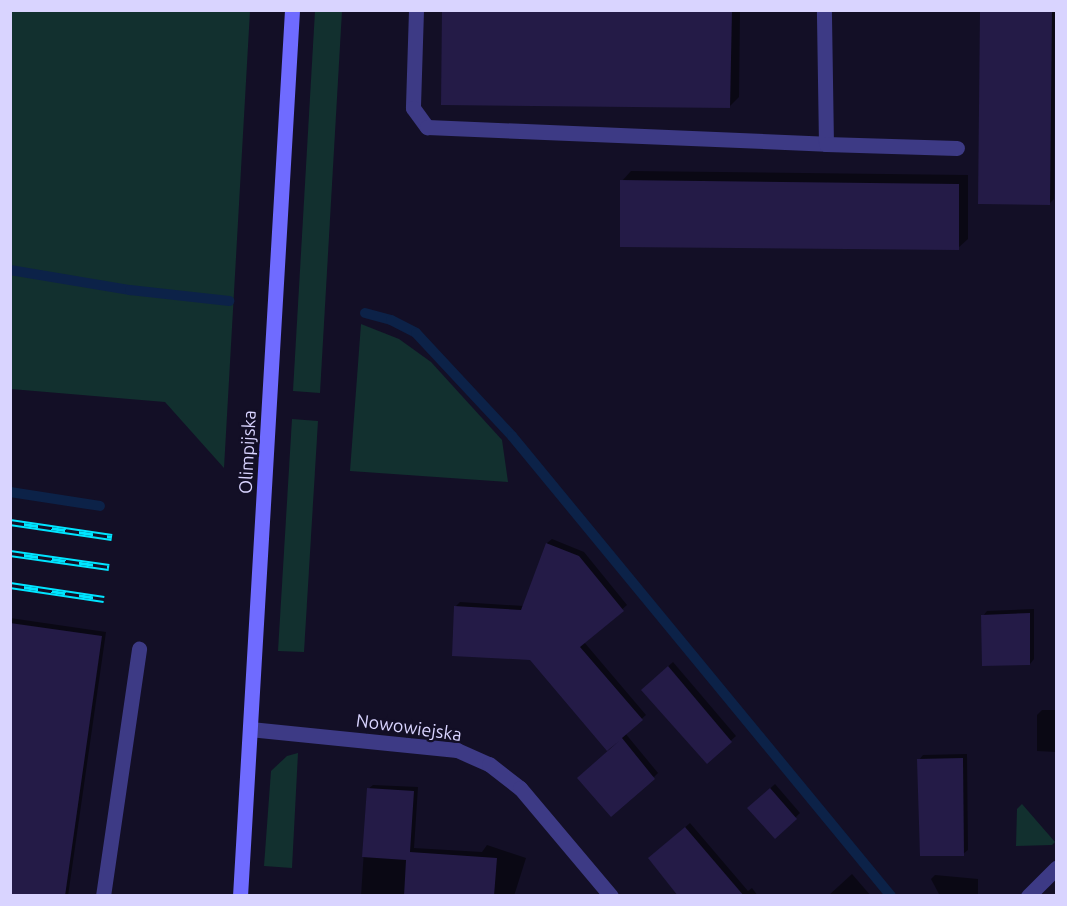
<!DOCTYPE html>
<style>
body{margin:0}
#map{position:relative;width:1067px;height:906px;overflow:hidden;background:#130f26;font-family:Ubuntu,sans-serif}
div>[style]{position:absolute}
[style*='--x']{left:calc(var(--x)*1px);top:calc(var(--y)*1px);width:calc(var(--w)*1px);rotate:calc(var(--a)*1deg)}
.green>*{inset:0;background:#12302f}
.shadow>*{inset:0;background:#0007}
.stream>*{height:10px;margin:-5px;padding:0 5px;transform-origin:5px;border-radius:5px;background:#0c2248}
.building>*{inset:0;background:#241b47}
.lane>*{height:15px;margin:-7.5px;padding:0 7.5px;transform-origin:7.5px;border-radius:7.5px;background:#3d3a85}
.street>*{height:15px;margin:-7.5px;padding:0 7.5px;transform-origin:7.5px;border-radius:7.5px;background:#3d3a85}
.secondary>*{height:15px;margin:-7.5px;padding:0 7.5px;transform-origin:7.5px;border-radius:7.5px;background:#6f6bff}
.rail>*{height:7px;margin-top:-3.5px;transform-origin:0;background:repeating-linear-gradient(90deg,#130f26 0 14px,#00e5ff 0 28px);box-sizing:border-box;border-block:2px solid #00e5ff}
span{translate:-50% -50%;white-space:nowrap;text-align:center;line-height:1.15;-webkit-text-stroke:4.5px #130f26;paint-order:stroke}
.street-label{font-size:18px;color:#d9d4ff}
.frame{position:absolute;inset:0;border:12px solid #d9d4ff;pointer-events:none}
</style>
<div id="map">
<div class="green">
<i style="clip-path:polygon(10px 11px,250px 11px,224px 468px,165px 402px,11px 389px)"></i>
<i style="clip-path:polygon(315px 11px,342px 11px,320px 393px,293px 391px)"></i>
<i style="clip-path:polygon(361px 324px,399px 339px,431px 362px,502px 440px,508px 482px,350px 471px)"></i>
<i style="clip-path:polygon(292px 419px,318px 421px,304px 652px,278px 651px)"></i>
<i style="clip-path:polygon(298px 753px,292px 868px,264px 866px,271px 771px,287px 756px)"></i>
<i style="clip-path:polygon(1022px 804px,1055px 842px,1052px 845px,1016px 846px,1017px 809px)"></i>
</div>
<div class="shadow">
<i style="clip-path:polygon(444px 10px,740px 10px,739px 97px,730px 106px)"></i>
<i style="clip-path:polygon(981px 10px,1055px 10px,1054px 199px,1050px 203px)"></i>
<i style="clip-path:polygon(631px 171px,968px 175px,968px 239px,958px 248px,622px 181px)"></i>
<i style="clip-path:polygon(552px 539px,584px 552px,627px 605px,584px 642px,646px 715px,625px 733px,658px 773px,654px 777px,609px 750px,530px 659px,456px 606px,460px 602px,524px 606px,547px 543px)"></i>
<i style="clip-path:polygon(1034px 609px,1034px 659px,1030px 664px,983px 616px,987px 611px)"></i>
<i style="clip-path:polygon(10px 618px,106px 632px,68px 896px,10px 896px)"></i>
<i style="clip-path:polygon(673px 662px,736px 736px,707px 762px,647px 685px)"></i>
<i style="clip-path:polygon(1042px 710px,1056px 710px,1056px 752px,1037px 751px,1037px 715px)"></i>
<i style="clip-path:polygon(967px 754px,968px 850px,963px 854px,919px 760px,923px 755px)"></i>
<i style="clip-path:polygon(775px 784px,800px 813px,775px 837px,749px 808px)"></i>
<i style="clip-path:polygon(373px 785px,418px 787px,414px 848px,482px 852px,487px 845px,526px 858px,514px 896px,361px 896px,368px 789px)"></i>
<i style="clip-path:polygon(690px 823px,748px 891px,752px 888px,758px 896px,680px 896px,654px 854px)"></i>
<i style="clip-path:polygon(852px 874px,871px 896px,828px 896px)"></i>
<i style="clip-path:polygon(935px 875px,978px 879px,978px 896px,940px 896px,931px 879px)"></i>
</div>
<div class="stream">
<i style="--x:10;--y:270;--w:122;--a:9.5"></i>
<i style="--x:130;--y:290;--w:100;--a:6.3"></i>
<i style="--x:365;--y:313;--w:27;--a:15"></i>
<i style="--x:391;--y:320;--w:28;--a:27"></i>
<i style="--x:416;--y:333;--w:141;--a:47"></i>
<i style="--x:512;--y:436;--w:596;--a:50.51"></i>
<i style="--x:10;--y:492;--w:91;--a:8.8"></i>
</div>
<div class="building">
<i style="clip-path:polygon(442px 10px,732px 10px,730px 108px,441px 105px)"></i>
<i style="clip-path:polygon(980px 10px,1052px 10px,1050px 205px,978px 204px)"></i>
<i style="clip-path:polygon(620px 180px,959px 184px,959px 250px,620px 247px)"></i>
<i style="clip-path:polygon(546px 543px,579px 556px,624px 611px,580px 647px,643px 720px,622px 738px,655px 779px,611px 817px,577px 778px,619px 741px,607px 751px,530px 660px,452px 656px,454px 606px,521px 610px)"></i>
<i style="clip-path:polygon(1030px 613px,1030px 665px,982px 666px,981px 615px)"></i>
<i style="clip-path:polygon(10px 623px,102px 636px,65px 896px,10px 896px)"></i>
<i style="clip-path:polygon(668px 666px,732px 742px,707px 764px,641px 690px)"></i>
<i style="clip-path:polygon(963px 758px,964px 856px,920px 856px,917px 759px)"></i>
<i style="clip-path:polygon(367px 788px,414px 791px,410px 852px,497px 858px,494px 896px,404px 896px,406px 860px,362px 857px)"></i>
<i style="clip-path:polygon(770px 788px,797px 819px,775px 839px,747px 808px)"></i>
<i style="clip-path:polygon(685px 827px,744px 896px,678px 896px,648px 858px)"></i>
</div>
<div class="lane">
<i style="--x:416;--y:10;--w:98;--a:91.8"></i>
<i style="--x:413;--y:108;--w:24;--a:54"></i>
<i style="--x:427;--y:127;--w:399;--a:2.4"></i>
<i style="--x:826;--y:144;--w:134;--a:-90.9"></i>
<i style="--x:826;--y:144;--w:131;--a:1.7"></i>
<i style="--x:103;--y:896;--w:250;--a:-81.7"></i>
</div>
<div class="street">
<i style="--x:250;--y:729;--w:208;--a:5.8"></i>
<i style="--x:457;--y:750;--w:35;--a:24"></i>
<i style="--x:489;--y:764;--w:39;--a:38"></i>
<i style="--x:520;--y:788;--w:141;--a:49.9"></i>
<i style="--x:1028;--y:896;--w:40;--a:-45"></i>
</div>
<div class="secondary">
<i style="--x:240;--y:896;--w:888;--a:-86.64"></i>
</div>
<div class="rail">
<i style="--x:10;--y:522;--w:103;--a:8.4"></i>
<i style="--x:10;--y:553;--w:100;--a:8"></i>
<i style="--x:10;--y:585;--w:95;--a:8.5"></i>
</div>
<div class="street-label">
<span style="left:247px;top:452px;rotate:-87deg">Olimpijska</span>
<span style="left:409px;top:727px;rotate:8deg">Nowowiejska</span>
</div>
<div class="frame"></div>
</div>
